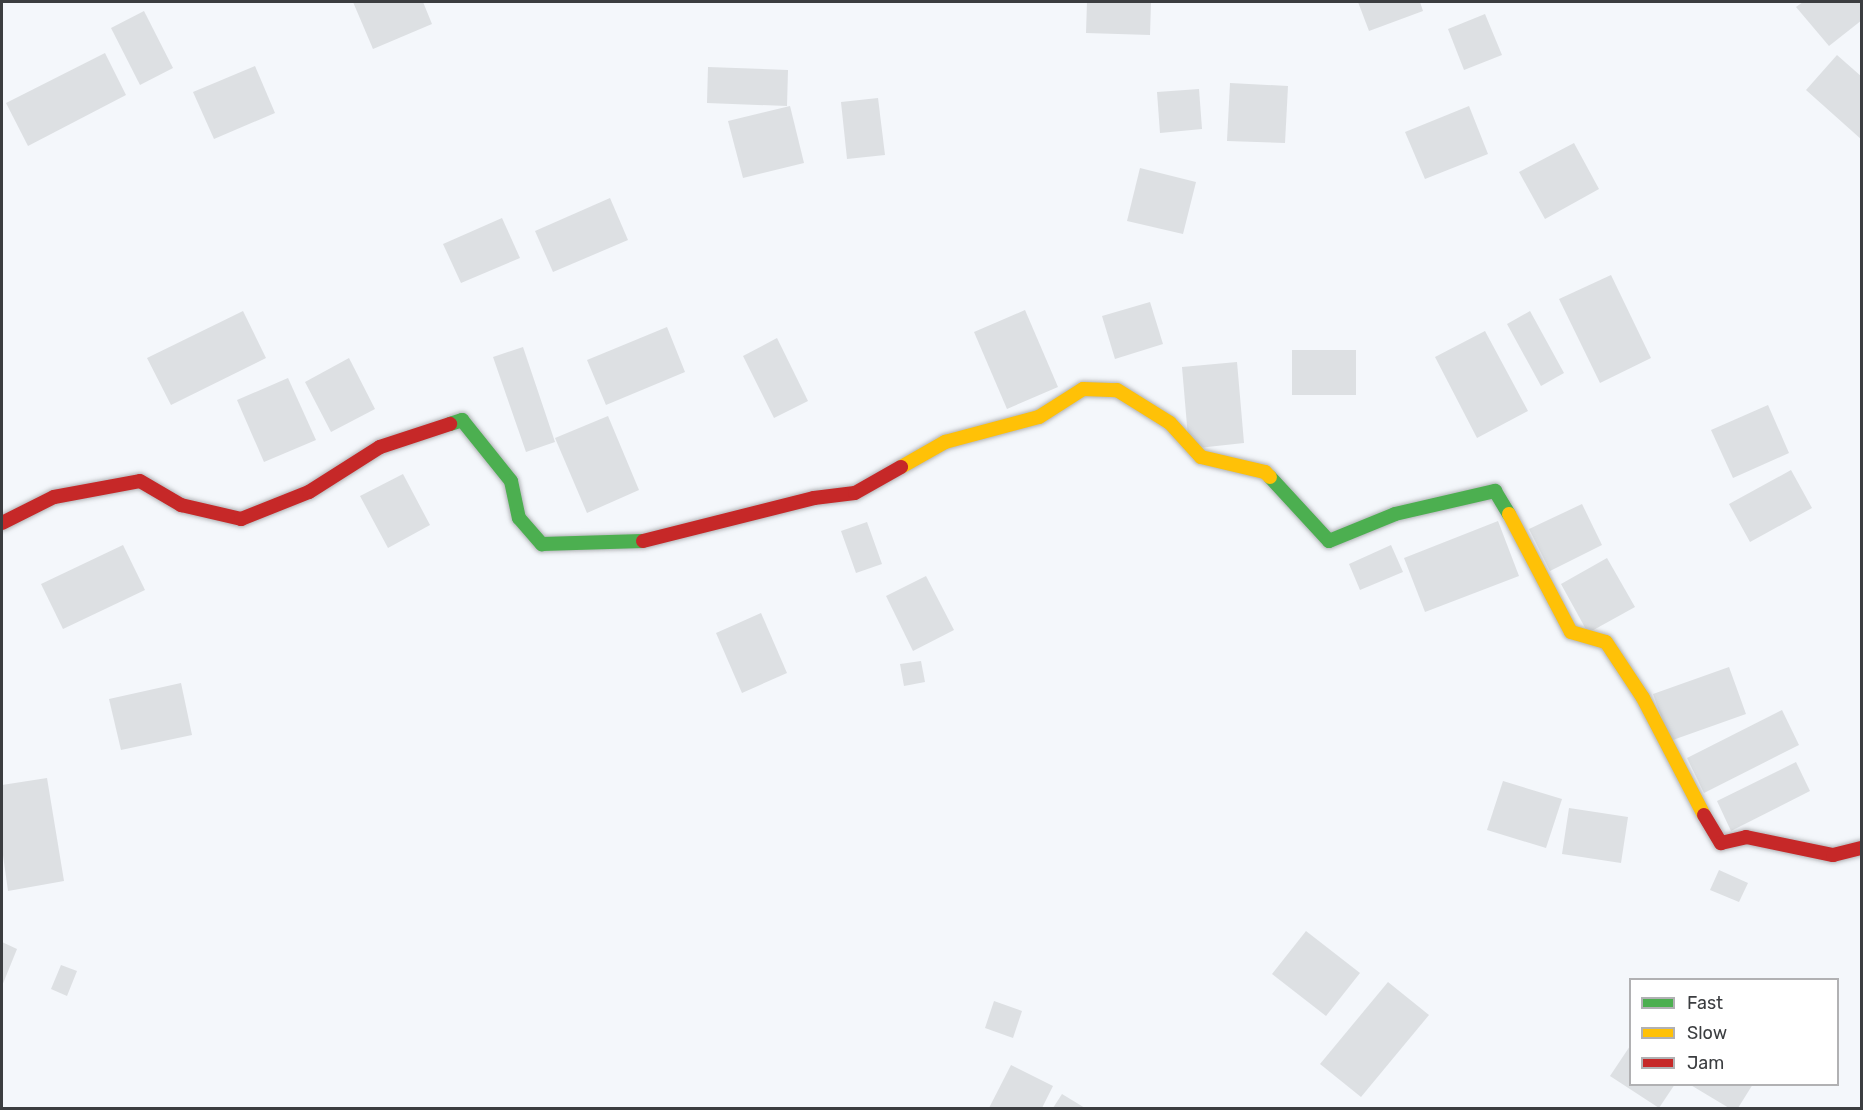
<!DOCTYPE html>
<style>
body{margin:0}
#map{position:relative;width:1863px;height:1110px;overflow:hidden;background:#f4f7fb;font-family:Rubik,sans-serif}
div>[style]{position:absolute}
[style*='--x']{left:calc(var(--x)*1px);top:calc(var(--y)*1px);width:calc(var(--w)*1px);rotate:calc(var(--a)*1deg)}
.building>*{inset:0;background:#dde0e3}
.roads{filter:drop-shadow(0 0 2px #b1b3b6) drop-shadow(0 0 2px #b1b3b6)}
.fast>*{height:14px;margin:-7px;padding:0 7px;transform-origin:7px;border-radius:7px;background:#4caf50}
.slow>*{height:14px;margin:-7px;padding:0 7px;transform-origin:7px;border-radius:7px;background:#ffc107}
.jam>*{height:14px;margin:-7px;padding:0 7px;transform-origin:7px;border-radius:7px;background:#c62828}
span{translate:-50% -50%;white-space:nowrap;text-align:center;line-height:1.15;-webkit-text-stroke:4.5px #fff;paint-order:stroke}
.frame{position:absolute;inset:0;border:3px solid #3b3d40;pointer-events:none}
.legend{position:absolute;left:1629px;top:978px;width:210px;height:108px;box-sizing:border-box;background:#fff;border:2px solid #b1b1b3;margin:0;padding:8px 10px;list-style:none;font-size:18px;color:#3b3d40}
.legend li{display:flex;align-items:center;gap:12px;height:30px}
.legend b{width:30px;border:2px solid #b1b1b3}
</style>
<div id="map">
<div class="building">
<i style="clip-path:polygon(353px 2px,423px 2px,432px 24px,373px 49px)"></i>
<i style="clip-path:polygon(1087px 2px,1151px 2px,1150px 35px,1086px 33px)"></i>
<i style="clip-path:polygon(1358px 2px,1420px 2px,1423px 11px,1369px 31px)"></i>
<i style="clip-path:polygon(1803px 2px,1862px 2px,1862px 20px,1829px 46px,1796px 7px)"></i>
<i style="clip-path:polygon(144px 11px,173px 68px,140px 85px,111px 28px)"></i>
<i style="clip-path:polygon(1485px 14px,1502px 55px,1464px 70px,1448px 29px)"></i>
<i style="clip-path:polygon(105px 53px,126px 95px,28px 146px,6px 103px)"></i>
<i style="clip-path:polygon(1837px 55px,1862px 77px,1862px 140px,1806px 90px)"></i>
<i style="clip-path:polygon(255px 66px,275px 113px,214px 139px,193px 92px)"></i>
<i style="clip-path:polygon(708px 67px,788px 70px,787px 106px,707px 103px)"></i>
<i style="clip-path:polygon(1230px 83px,1288px 86px,1285px 143px,1227px 141px)"></i>
<i style="clip-path:polygon(1199px 89px,1202px 129px,1160px 133px,1157px 92px)"></i>
<i style="clip-path:polygon(878px 98px,885px 155px,847px 159px,841px 102px)"></i>
<i style="clip-path:polygon(790px 106px,804px 163px,743px 178px,728px 121px)"></i>
<i style="clip-path:polygon(1469px 106px,1488px 154px,1425px 179px,1405px 132px)"></i>
<i style="clip-path:polygon(1574px 143px,1599px 189px,1545px 219px,1519px 172px)"></i>
<i style="clip-path:polygon(1140px 168px,1196px 182px,1183px 234px,1127px 221px)"></i>
<i style="clip-path:polygon(610px 198px,628px 240px,553px 272px,535px 231px)"></i>
<i style="clip-path:polygon(502px 218px,520px 258px,461px 283px,443px 244px)"></i>
<i style="clip-path:polygon(1611px 275px,1651px 358px,1600px 383px,1559px 299px)"></i>
<i style="clip-path:polygon(1150px 302px,1163px 344px,1115px 359px,1102px 316px)"></i>
<i style="clip-path:polygon(1025px 310px,1058px 387px,1007px 409px,974px 332px)"></i>
<i style="clip-path:polygon(243px 311px,266px 358px,171px 405px,147px 358px)"></i>
<i style="clip-path:polygon(1530px 311px,1564px 373px,1541px 386px,1507px 324px)"></i>
<i style="clip-path:polygon(667px 327px,685px 372px,606px 405px,587px 360px)"></i>
<i style="clip-path:polygon(1485px 331px,1528px 411px,1477px 438px,1435px 357px)"></i>
<i style="clip-path:polygon(777px 338px,808px 401px,774px 418px,743px 356px)"></i>
<i style="clip-path:polygon(523px 347px,555px 442px,526px 452px,493px 357px)"></i>
<i style="clip-path:polygon(1292px 350px,1356px 350px,1356px 395px,1292px 395px)"></i>
<i style="clip-path:polygon(349px 358px,375px 409px,331px 432px,305px 382px)"></i>
<i style="clip-path:polygon(1237px 362px,1244px 443px,1189px 449px,1182px 367px)"></i>
<i style="clip-path:polygon(288px 378px,316px 440px,264px 462px,237px 400px)"></i>
<i style="clip-path:polygon(1768px 405px,1789px 453px,1733px 478px,1711px 430px)"></i>
<i style="clip-path:polygon(608px 416px,639px 490px,587px 513px,555px 438px)"></i>
<i style="clip-path:polygon(1791px 470px,1812px 508px,1750px 542px,1729px 504px)"></i>
<i style="clip-path:polygon(403px 474px,430px 525px,388px 548px,360px 496px)"></i>
<i style="clip-path:polygon(1582px 504px,1602px 545px,1550px 571px,1529px 529px)"></i>
<i style="clip-path:polygon(1498px 521px,1519px 576px,1425px 612px,1404px 558px)"></i>
<i style="clip-path:polygon(867px 522px,882px 564px,856px 573px,841px 531px)"></i>
<i style="clip-path:polygon(123px 545px,145px 590px,63px 629px,41px 584px)"></i>
<i style="clip-path:polygon(1391px 545px,1403px 572px,1360px 590px,1349px 564px)"></i>
<i style="clip-path:polygon(1607px 558px,1635px 607px,1588px 633px,1561px 584px)"></i>
<i style="clip-path:polygon(926px 576px,954px 630px,913px 651px,886px 596px)"></i>
<i style="clip-path:polygon(761px 613px,787px 673px,742px 693px,716px 633px)"></i>
<i style="clip-path:polygon(921px 661px,925px 682px,904px 686px,900px 664px)"></i>
<i style="clip-path:polygon(1729px 667px,1746px 714px,1670px 741px,1653px 694px)"></i>
<i style="clip-path:polygon(181px 683px,192px 735px,121px 750px,109px 699px)"></i>
<i style="clip-path:polygon(1782px 710px,1799px 745px,1704px 793px,1687px 758px)"></i>
<i style="clip-path:polygon(1796px 762px,1810px 791px,1731px 831px,1717px 801px)"></i>
<i style="clip-path:polygon(47px 778px,64px 881px,8px 891px,2px 848px,2px 785px)"></i>
<i style="clip-path:polygon(1503px 781px,1562px 799px,1546px 848px,1487px 830px)"></i>
<i style="clip-path:polygon(1569px 808px,1628px 817px,1621px 863px,1562px 854px)"></i>
<i style="clip-path:polygon(1719px 870px,1748px 883px,1739px 902px,1710px 890px)"></i>
<i style="clip-path:polygon(1306px 931px,1360px 973px,1326px 1016px,1272px 974px)"></i>
<i style="clip-path:polygon(2px 942px,17px 949px,2px 986px)"></i>
<i style="clip-path:polygon(61px 965px,77px 971px,67px 996px,51px 989px)"></i>
<i style="clip-path:polygon(1388px 982px,1429px 1015px,1361px 1097px,1320px 1064px)"></i>
<i style="clip-path:polygon(994px 1001px,1022px 1011px,1013px 1038px,985px 1028px)"></i>
<i style="clip-path:polygon(1630px 1046px,1630px 1084px,1675px 1084px,1659px 1108px,1610px 1076px)"></i>
<i style="clip-path:polygon(1011px 1065px,1053px 1086px,1042px 1108px,989px 1108px)"></i>
<i style="clip-path:polygon(1689px 1084px,1753px 1084px,1738px 1108px,1729px 1108px)"></i>
<i style="clip-path:polygon(1062px 1094px,1085px 1108px,1053px 1108px)"></i>
</div>
<div class="roads">
<div class="fast">
<i style="--x:450;--y:424;--w:13;--a:-18"></i>
<i style="--x:462;--y:420;--w:78;--a:51.2"></i>
<i style="--x:511;--y:481;--w:38;--a:78"></i>
<i style="--x:519;--y:518;--w:35;--a:49"></i>
<i style="--x:542;--y:544;--w:101;--a:-1.7"></i>
<i style="--x:1270;--y:477;--w:87;--a:47.3"></i>
<i style="--x:1329;--y:541;--w:71;--a:-22.2"></i>
<i style="--x:1395;--y:514;--w:103;--a:-13"></i>
<i style="--x:1495;--y:491;--w:27;--a:59"></i>
</div>
<div class="slow">
<i style="--x:901;--y:467;--w:51;--a:-29.6"></i>
<i style="--x:945;--y:442;--w:97;--a:-14.9"></i>
<i style="--x:1039;--y:417;--w:52;--a:-32.5"></i>
<i style="--x:1083;--y:389;--w:34;--a:2"></i>
<i style="--x:1117;--y:390;--w:62;--a:31.9"></i>
<i style="--x:1170;--y:423;--w:46;--a:47.6"></i>
<i style="--x:1201;--y:457;--w:66;--a:13.2"></i>
<i style="--x:1265;--y:472;--w:7;--a:45"></i>
<i style="--x:1509;--y:514;--w:133;--a:62.3"></i>
<i style="--x:1571;--y:632;--w:36;--a:16"></i>
<i style="--x:1606;--y:642;--w:67;--a:56.5"></i>
<i style="--x:1643;--y:698;--w:132;--a:62.5"></i>
</div>
<div class="jam">
<i style="--x:2;--y:523;--w:58;--a:-26.6"></i>
<i style="--x:54;--y:497;--w:87;--a:-10.5"></i>
<i style="--x:140;--y:481;--w:48;--a:30.3"></i>
<i style="--x:181;--y:505;--w:62;--a:13.1"></i>
<i style="--x:241;--y:519;--w:73;--a:-21.7"></i>
<i style="--x:309;--y:492;--w:84;--a:-32.4"></i>
<i style="--x:380;--y:447;--w:74;--a:-18.2"></i>
<i style="--x:643;--y:541;--w:176;--a:-14.1"></i>
<i style="--x:814;--y:498;--w:41;--a:-7"></i>
<i style="--x:855;--y:493;--w:53;--a:-29.5"></i>
<i style="--x:1704;--y:815;--w:33;--a:59"></i>
<i style="--x:1721;--y:843;--w:26;--a:-13"></i>
<i style="--x:1746;--y:837;--w:89;--a:11.7"></i>
<i style="--x:1833;--y:855;--w:30;--a:-14"></i>
</div>
</div>
<div class="frame"></div>
<ul class="legend">
<li><b style="height:8px;background:#4caf50"></b>Fast</li>
<li><b style="height:8px;background:#ffc107"></b>Slow</li>
<li><b style="height:8px;background:#c62828"></b>Jam</li>
</ul>
</div>
